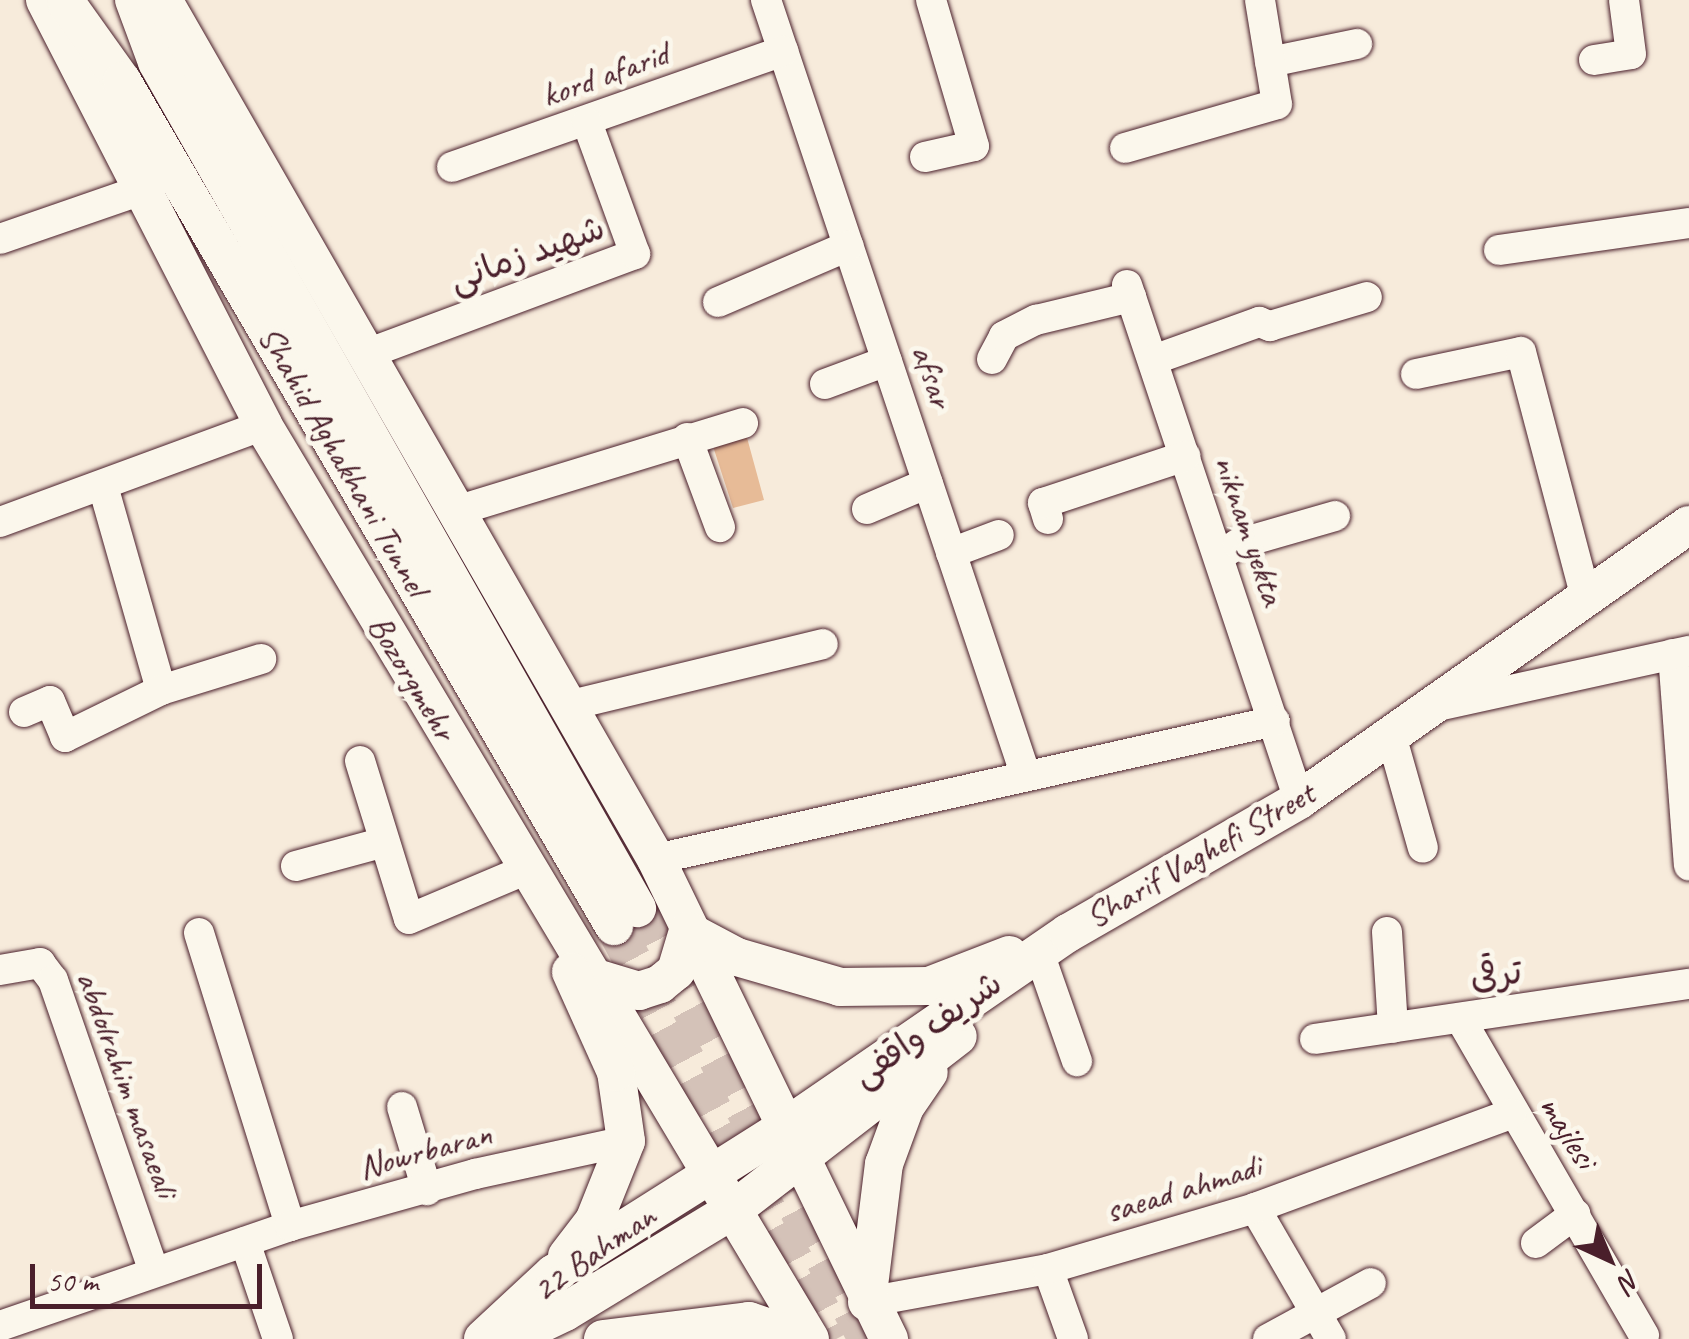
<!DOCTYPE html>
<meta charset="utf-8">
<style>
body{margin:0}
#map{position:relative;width:1689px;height:1339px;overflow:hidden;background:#f7ebdb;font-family:Caveat,"Playpen Sans Arabic",sans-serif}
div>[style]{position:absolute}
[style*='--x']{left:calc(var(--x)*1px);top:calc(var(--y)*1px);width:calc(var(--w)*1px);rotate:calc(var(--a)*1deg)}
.building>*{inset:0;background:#e7bb97}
.major-tunnel>*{height:38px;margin-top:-19px;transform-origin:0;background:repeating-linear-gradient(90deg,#d4c2b8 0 38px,transparent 0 57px)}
.roads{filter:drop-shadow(0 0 2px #4a1f2b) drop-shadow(0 0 2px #4a1f2b)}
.minor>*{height:30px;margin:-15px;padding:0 15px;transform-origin:15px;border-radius:15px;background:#fbf7ec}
.major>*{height:38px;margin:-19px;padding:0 19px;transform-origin:19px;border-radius:19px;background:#fbf7ec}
span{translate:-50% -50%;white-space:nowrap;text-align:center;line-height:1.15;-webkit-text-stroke:10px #fbf7ec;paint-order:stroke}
.street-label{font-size:35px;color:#4a1f2b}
.north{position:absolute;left:1559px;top:1209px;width:100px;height:100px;-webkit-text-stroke:8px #fbf7ec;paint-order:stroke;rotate:136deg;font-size:28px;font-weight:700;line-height:40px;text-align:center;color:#4a1f2b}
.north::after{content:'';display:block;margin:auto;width:35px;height:45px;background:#4a1f2b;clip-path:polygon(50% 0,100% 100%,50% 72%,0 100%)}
.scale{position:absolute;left:30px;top:1264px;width:232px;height:45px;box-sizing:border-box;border:5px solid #4a1f2b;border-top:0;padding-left:12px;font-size:30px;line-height:35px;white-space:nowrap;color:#4a1f2b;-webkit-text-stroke:8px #fbf7ec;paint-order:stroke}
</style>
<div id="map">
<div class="building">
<i style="clip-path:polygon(743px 423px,764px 500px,733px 508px,710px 437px)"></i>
</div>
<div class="major-tunnel">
<i style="--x:637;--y:908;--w:489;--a:61.9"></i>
<i style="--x:614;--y:926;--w:469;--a:61.7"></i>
</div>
<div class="roads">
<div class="minor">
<i style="--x:766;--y:0;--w:818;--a:71.48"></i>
<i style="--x:1594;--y:60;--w:37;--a:-9"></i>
<i style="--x:1631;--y:54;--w:54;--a:-97.4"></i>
<i style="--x:1270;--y:62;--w:89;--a:-11.7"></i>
<i style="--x:1125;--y:148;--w:158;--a:-16.1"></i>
<i style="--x:1277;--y:104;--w:105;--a:-99.3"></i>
<i style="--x:925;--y:157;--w:50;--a:-12.7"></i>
<i style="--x:974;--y:146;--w:152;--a:-106.4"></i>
<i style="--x:452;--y:167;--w:351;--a:-19.3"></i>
<i style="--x:0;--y:239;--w:147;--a:-19.1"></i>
<i style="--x:1499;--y:250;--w:192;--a:-8.1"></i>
<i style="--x:1127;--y:285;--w:543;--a:71.53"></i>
<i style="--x:718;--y:302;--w:142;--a:-23.3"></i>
<i style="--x:369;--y:353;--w:284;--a:-20.4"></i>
<i style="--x:635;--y:254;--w:140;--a:-110"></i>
<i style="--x:992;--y:359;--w:26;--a:-62"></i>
<i style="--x:1004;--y:336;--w:36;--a:-27"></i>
<i style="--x:1036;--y:320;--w:98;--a:-13.6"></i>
<i style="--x:1153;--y:360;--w:113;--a:-19.7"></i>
<i style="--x:1259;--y:322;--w:12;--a:20"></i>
<i style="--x:1270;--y:326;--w:101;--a:-16.6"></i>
<i style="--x:1416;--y:374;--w:107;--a:-11.8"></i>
<i style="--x:1521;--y:352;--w:254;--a:75.2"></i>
<i style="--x:825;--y:384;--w:66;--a:-20.4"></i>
<i style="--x:687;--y:438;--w:95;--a:69.7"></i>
<i style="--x:103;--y:486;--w:212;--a:74.1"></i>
<i style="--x:867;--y:509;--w:66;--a:-23.1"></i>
<i style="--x:459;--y:510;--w:297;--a:-17"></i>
<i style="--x:1048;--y:519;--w:17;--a:-107"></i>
<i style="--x:1043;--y:503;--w:150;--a:-18.3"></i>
<i style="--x:0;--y:522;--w:280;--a:-20.2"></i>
<i style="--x:951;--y:553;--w:51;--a:-20.6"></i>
<i style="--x:1219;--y:556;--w:22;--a:-32"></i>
<i style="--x:1238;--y:544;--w:101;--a:-16.1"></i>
<i style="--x:1673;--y:654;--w:212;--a:85.7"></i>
<i style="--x:571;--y:705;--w:259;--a:-13.6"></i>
<i style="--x:1438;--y:706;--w:257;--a:-12.4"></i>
<i style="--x:24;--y:712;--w:28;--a:-23"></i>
<i style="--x:50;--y:701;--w:39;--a:67"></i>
<i style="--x:65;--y:737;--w:107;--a:-26.1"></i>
<i style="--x:161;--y:690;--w:105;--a:-17.2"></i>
<i style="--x:1391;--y:735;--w:117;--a:74.2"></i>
<i style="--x:360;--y:761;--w:165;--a:72.8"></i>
<i style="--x:409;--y:919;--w:126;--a:-22.9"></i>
<i style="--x:656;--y:859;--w:634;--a:-12.57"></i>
<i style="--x:296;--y:866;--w:88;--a:-15.1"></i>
<i style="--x:1387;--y:932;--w:96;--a:86.4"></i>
<i style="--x:199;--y:933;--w:307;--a:72.7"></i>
<i style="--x:1044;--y:967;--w:100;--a:70.7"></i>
<i style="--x:0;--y:970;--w:41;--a:-9.9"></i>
<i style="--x:40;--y:963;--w:21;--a:53"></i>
<i style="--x:53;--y:980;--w:308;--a:70.9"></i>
<i style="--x:1460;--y:1018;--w:367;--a:59.9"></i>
<i style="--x:1315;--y:1039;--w:378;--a:-8.4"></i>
<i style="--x:402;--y:1107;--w:87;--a:73.2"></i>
<i style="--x:1255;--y:1208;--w:151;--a:59.9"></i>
<i style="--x:245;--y:1242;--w:102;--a:71.2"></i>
<i style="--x:1536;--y:1243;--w:49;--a:-36.6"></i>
<i style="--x:1048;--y:1269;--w:74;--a:70.3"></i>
<i style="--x:867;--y:1302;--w:184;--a:-10.3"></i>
<i style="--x:1048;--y:1269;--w:216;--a:-16.4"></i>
<i style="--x:1255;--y:1208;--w:273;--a:-20.2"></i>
<i style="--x:0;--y:1326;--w:307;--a:-19"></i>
<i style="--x:290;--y:1226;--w:192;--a:-15.7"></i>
<i style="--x:475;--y:1174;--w:155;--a:-12.3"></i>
<i style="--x:1268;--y:1339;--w:117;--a:-28.5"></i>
</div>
<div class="major">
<i style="--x:45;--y:0;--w:478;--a:62.8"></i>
<i style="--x:263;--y:425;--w:1065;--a:59.1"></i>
<i style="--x:134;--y:0;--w:66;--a:69.6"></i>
<i style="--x:157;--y:62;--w:973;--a:60.43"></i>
<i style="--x:163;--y:0;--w:990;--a:60.15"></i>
<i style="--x:656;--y:859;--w:534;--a:64.11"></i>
<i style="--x:67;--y:4;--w:95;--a:54.5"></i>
<i style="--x:122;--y:81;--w:978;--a:59.79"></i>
<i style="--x:599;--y:979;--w:42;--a:16.7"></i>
<i style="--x:639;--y:991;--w:22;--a:-18"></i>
<i style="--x:660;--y:984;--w:21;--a:-39"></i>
<i style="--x:676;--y:971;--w:42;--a:-73.3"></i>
<i style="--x:688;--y:931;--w:55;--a:28"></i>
<i style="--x:737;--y:957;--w:107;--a:16.2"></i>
<i style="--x:840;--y:987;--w:89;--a:-0.6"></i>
<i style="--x:929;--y:986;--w:86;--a:-21.2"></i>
<i style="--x:567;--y:1256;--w:44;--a:-52.4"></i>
<i style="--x:594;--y:1221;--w:86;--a:-68.2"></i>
<i style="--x:626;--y:1141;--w:70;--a:-98.2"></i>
<i style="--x:616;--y:1072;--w:110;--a:-114.2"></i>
<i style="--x:867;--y:1302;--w:139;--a:-83"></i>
<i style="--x:884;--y:1164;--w:61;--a:-69.8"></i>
<i style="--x:905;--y:1107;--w:42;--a:-55.6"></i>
<i style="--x:483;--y:1339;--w:96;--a:-42.9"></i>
<i style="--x:553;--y:1274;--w:277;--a:-32.3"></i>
<i style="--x:787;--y:1126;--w:341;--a:-34.5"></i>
<i style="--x:1068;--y:933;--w:267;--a:-29.9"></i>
<i style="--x:1299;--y:800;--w:477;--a:-35.2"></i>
<i style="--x:509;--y:1339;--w:62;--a:-25.7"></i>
<i style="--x:565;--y:1312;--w:197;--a:-31.3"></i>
<i style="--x:733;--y:1210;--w:284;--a:-37.7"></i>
<i style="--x:603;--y:1339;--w:147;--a:-7"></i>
<i style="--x:749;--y:1321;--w:56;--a:18.8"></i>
</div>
</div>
<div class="street-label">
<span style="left:605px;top:75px;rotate:-20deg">kord afarid</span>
<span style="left:527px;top:254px;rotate:-20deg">شهید زمانی</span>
<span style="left:932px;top:376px;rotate:71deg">afsar</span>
<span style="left:343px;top:461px;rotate:60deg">Shahid Aghakhani Tunnel</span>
<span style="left:1249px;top:530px;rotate:71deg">niknam yekta</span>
<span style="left:412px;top:678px;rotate:59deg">Bozorgmehr</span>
<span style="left:1200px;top:855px;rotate:-30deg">Sharif Vaghefi Street</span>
<span style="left:1496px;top:975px;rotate:-8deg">ترقی</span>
<span style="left:927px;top:1029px;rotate:-35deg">شریف واقفی</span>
<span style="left:127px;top:1084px;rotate:70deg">abdolrahim masaeali</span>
<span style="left:1568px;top:1132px;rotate:58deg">majlesi</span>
<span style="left:425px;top:1151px;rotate:-15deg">Nowrbaran</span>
<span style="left:1183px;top:1189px;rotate:-17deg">saead ahmadi</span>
<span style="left:594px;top:1253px;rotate:-35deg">22 Bahman</span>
</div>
<div class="north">N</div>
<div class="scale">50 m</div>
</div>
